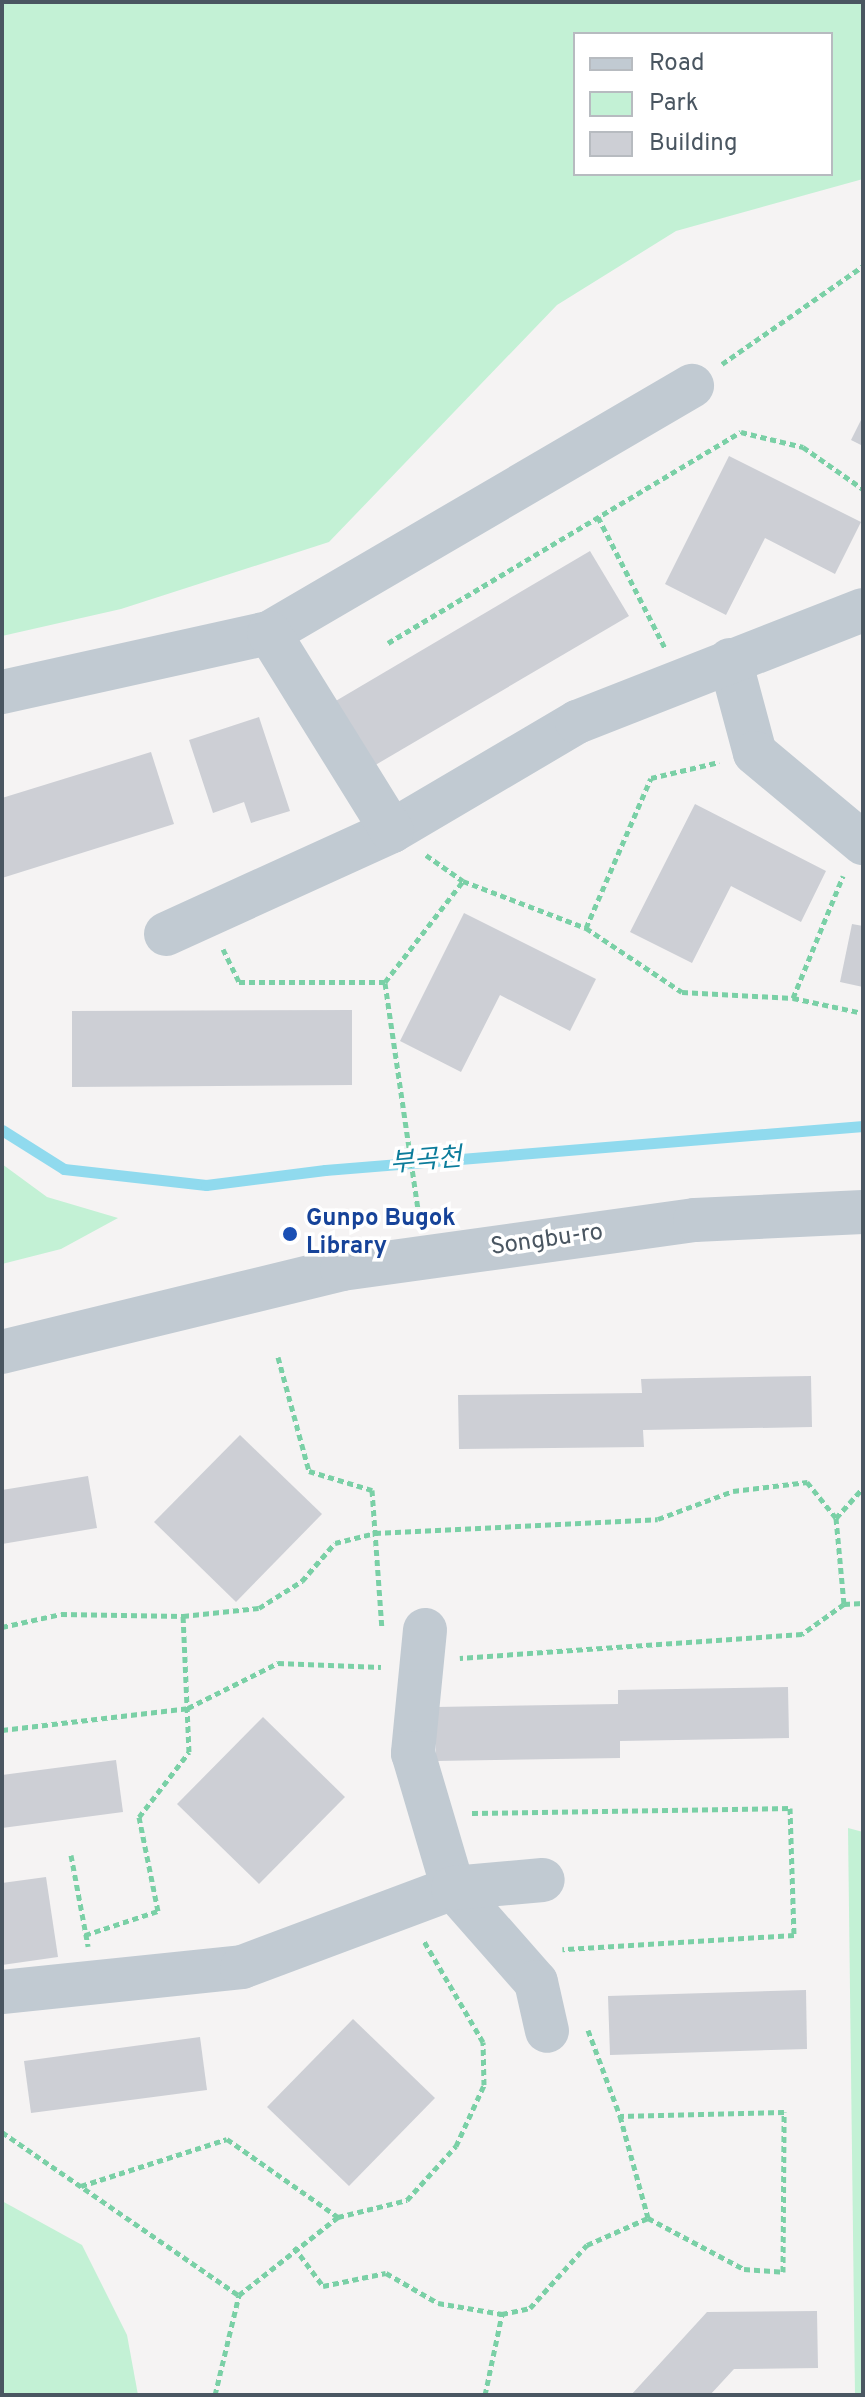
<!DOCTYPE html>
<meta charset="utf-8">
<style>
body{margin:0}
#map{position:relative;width:865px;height:2397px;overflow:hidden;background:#f5f3f3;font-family:Overpass,"Noto Sans KR",sans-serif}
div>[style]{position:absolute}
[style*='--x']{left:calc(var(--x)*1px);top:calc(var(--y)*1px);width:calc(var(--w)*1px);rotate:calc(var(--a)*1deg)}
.green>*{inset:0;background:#c3f1d5}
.stream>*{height:11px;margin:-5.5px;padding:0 5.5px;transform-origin:5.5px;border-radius:5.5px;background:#90daee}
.building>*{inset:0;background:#cdcfd5}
.path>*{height:5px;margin-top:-2.5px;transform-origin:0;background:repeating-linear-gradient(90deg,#7ad0a6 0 6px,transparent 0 10px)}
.minor>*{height:44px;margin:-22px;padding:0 22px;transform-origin:22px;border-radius:22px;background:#c1cad2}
.dots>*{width:22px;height:22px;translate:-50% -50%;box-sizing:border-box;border:4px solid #fff;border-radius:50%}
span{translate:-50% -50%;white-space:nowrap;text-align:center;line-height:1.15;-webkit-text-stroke:7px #fff;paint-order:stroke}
.transit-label{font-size:24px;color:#164399;font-weight:700}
.left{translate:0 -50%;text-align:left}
.street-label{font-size:24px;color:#4a5661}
.water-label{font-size:26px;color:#0c7c9b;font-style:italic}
.frame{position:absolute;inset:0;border:4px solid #4a5661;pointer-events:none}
.legend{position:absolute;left:573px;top:32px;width:260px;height:144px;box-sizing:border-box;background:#fff;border:2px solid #b7bbc0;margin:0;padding:10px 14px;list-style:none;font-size:24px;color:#4a5661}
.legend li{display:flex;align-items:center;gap:16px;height:40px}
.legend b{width:40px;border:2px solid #b7bbc0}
</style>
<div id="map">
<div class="green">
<i style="clip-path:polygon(evenodd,2px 2px,863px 2px,863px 179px,676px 231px,557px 305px,329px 542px,121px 609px,2px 636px,2px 2px,575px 34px,831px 34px,831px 174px,575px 174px,575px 34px)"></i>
<i style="clip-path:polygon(2px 1164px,47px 1197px,118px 1218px,61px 1249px,2px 1264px)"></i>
<i style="clip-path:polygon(848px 1828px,863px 1832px,863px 2395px,855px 2395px)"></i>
<i style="clip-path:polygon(2px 2201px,82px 2245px,127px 2335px,138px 2395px,2px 2395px)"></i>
</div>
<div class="stream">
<i style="--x:2;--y:1130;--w:73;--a:32.2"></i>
<i style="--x:64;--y:1169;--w:143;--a:6.4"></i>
<i style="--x:206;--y:1185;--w:120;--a:-7.2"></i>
<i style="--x:325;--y:1170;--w:540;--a:-4.68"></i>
</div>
<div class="building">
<i style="clip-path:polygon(863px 416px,863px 446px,851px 440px)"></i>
<i style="clip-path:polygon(729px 456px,861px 522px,835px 574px,765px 538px,726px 615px,665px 584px)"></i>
<i style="clip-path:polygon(590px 551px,629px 616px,372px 767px,334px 702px)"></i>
<i style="clip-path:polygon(259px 717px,290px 811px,251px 823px,244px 802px,213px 813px,189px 740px)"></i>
<i style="clip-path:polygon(151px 752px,174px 824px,2px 878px,2px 798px)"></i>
<i style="clip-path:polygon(695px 804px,826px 871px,801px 922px,731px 886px,692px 963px,630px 932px)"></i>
<i style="clip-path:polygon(464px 913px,596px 979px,570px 1031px,500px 995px,461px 1072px,400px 1041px)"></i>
<i style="clip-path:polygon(852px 924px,863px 926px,863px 987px,840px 982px)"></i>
<i style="clip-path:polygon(352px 1010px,352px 1085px,72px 1087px,72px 1011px)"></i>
<i style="clip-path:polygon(811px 1376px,812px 1427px,643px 1430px,644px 1447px,459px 1449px,458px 1395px,642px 1393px,641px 1379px)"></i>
<i style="clip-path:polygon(240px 1435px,322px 1514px,236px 1602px,154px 1522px)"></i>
<i style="clip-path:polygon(88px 1476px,97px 1528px,2px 1544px,2px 1490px)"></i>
<i style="clip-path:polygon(788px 1687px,789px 1738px,620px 1741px,620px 1758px,436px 1761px,435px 1707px,618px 1704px,618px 1690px)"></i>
<i style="clip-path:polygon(263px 1717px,345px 1797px,259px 1884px,177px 1804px)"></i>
<i style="clip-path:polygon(116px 1760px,123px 1812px,2px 1828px,2px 1775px)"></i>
<i style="clip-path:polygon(46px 1877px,58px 1957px,2px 1965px,2px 1883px)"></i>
<i style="clip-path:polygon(806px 1990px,807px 2049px,610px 2055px,608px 1996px)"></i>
<i style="clip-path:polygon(353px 2019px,435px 2098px,349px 2186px,267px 2107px)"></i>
<i style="clip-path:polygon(200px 2037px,207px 2090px,31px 2113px,24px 2061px)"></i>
<i style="clip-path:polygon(817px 2311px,818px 2368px,734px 2369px,710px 2395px,631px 2395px,707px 2312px)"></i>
</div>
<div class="path">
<i style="--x:722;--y:364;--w:172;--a:-34.8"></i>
<i style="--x:598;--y:517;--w:147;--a:62.9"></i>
<i style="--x:388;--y:643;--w:411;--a:-30.9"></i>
<i style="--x:741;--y:432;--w:64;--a:13.6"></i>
<i style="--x:803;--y:447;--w:73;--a:35"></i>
<i style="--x:426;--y:855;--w:45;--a:35.1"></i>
<i style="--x:463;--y:881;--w:132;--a:20.9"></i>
<i style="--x:586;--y:928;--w:115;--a:33.7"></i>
<i style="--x:682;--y:992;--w:111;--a:3.1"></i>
<i style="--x:793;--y:998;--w:72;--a:12.1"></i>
<i style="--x:586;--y:928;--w:163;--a:-66.6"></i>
<i style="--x:651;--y:778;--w:70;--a:-13.2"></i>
<i style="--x:223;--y:949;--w:37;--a:64"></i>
<i style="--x:239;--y:982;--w:146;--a:0"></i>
<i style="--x:385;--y:982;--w:128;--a:-52.3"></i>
<i style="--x:385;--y:983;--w:234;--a:81.7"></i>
<i style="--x:793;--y:998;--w:132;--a:-67.7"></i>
<i style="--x:278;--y:1357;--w:118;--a:74.8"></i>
<i style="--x:309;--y:1471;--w:66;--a:16.8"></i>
<i style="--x:372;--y:1490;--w:138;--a:85.9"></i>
<i style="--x:836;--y:1518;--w:40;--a:-48"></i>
<i style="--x:844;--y:1604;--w:19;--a:-3"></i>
<i style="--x:2;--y:1627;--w:60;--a:-12.4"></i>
<i style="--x:61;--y:1614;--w:122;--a:0.9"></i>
<i style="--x:183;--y:1616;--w:76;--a:-6"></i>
<i style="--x:259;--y:1608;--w:51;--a:-32.1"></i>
<i style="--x:302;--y:1581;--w:50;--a:-49"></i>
<i style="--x:335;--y:1543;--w:41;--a:-14"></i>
<i style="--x:375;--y:1533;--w:283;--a:-2.8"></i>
<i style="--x:658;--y:1519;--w:80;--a:-20.5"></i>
<i style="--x:733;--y:1491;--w:75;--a:-6.9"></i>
<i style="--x:807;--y:1482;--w:46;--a:51.1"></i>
<i style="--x:836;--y:1518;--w:86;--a:84.7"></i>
<i style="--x:844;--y:1604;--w:52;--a:144.5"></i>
<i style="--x:802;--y:1634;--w:343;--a:176"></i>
<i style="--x:2;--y:1730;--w:187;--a:-6.7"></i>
<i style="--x:188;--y:1708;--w:101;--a:-26.6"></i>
<i style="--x:278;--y:1663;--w:103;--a:2.2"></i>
<i style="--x:472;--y:1813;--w:318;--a:-0.9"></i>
<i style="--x:790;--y:1808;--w:127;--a:88.2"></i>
<i style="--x:794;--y:1935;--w:232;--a:176.5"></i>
<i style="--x:71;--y:1855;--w:93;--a:79.4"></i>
<i style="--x:85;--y:1935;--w:77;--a:-18.2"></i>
<i style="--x:158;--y:1911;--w:96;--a:-101.4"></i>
<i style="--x:139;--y:1817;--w:82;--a:-52.4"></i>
<i style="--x:189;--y:1752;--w:136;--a:-92.5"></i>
<i style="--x:588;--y:2030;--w:92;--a:69.6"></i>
<i style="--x:620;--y:2116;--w:106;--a:74.6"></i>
<i style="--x:2;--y:2132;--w:287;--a:34.6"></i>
<i style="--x:81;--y:2186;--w:153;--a:-17.8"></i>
<i style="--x:227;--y:2139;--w:136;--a:35.1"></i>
<i style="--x:294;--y:2247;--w:49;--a:53.4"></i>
<i style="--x:323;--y:2286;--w:64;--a:-11.7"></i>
<i style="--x:386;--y:2273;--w:60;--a:30"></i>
<i style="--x:438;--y:2303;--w:65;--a:9.8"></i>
<i style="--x:502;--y:2314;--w:29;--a:-12"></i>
<i style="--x:530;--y:2308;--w:85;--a:-47.9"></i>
<i style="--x:587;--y:2245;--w:67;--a:-23.9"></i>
<i style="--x:648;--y:2218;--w:109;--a:28"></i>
<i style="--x:744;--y:2269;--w:39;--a:4"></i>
<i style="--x:783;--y:2272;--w:160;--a:-89.6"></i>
<i style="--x:784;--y:2112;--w:164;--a:178.6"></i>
<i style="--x:215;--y:2395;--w:103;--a:-76.5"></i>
<i style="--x:239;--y:2295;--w:126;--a:-38.2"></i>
<i style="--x:338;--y:2217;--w:71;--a:-13.8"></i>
<i style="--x:407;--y:2200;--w:73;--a:-47.8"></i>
<i style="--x:456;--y:2146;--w:67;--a:-65.3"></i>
<i style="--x:484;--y:2085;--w:43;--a:-91.3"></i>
<i style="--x:483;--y:2042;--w:117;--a:-120.3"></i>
<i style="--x:485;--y:2395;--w:83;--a:-78.1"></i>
</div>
<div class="minor">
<i style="--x:730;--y:660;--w:96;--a:75"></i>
<i style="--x:755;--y:753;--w:141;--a:39.8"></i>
<i style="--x:2;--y:692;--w:273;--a:-12.5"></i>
<i style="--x:269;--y:633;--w:490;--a:-30.3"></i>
<i style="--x:392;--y:831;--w:215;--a:-30.5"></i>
<i style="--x:577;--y:722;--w:307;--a:-21.4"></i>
<i style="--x:166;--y:934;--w:248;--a:-24.5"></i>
<i style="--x:392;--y:831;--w:233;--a:-121.8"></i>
<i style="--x:2;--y:1352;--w:350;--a:-13.7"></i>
<i style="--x:342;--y:1269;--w:356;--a:-7.9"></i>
<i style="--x:695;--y:1220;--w:168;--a:-2.7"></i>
<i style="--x:425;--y:1630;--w:124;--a:95.6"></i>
<i style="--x:413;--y:1753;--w:141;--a:73.5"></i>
<i style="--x:453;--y:1888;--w:125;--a:48.6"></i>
<i style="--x:536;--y:1982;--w:50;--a:77.3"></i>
<i style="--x:2;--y:1992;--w:241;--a:-5.9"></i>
<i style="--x:242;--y:1967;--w:225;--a:-20.5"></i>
<i style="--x:453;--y:1888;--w:90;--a:-5.1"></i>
</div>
<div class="dots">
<i style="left:290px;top:1234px;background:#1a4fb4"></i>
</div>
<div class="transit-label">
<span class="left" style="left:306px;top:1234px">Gunpo Bugok<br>Library</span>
</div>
<div class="street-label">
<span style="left:547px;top:1241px;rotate:-8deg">Songbu-ro</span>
</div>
<div class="water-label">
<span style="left:426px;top:1162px;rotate:-5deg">부곡천</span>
</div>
<div class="frame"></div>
<ul class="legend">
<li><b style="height:10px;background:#c1cad2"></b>Road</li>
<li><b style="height:22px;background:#c3f1d5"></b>Park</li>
<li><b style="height:22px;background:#cdcfd5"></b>Building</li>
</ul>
</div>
